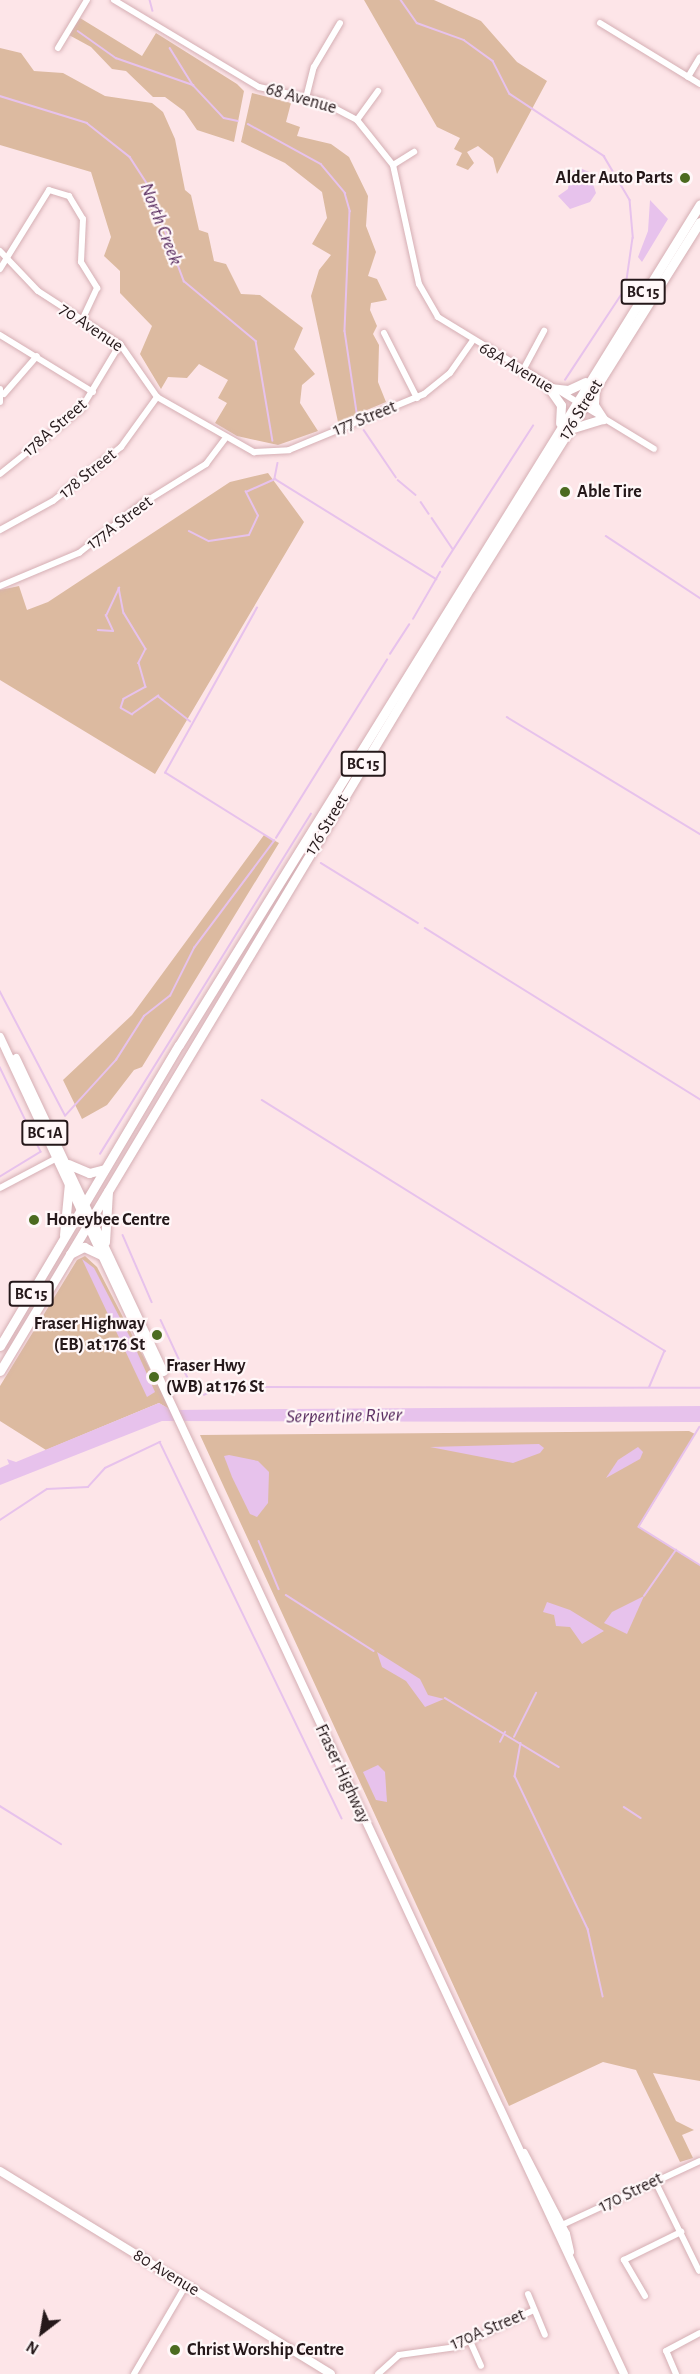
<!DOCTYPE html>
<style>
body{margin:0}
#map{position:relative;width:700px;height:2374px;overflow:hidden;background:#fde5e8;font-family:"Alegreya Sans",sans-serif}
div>[style]{position:absolute}
[style*='--x']{left:calc(var(--x)*1px);top:calc(var(--y)*1px);width:calc(var(--w)*1px);rotate:calc(var(--a)*1deg)}
.green>*{inset:0;background:#dcbaa0}
.water>*{inset:0;background:#e7c2ec}
.stream>*{height:1.5px;margin:-0.75px;padding:0 0.75px;transform-origin:0.75px;border-radius:0.75px;background:#e7c2ec}
.roads{filter:drop-shadow(0 0 2px #d5afb4) drop-shadow(0 0 2px #d5afb4)}
.minor>*{height:6px;margin:-3px;padding:0 3px;transform-origin:3px;border-radius:3px;background:#fff}
.major>*{height:8px;margin:-4px;padding:0 4px;transform-origin:4px;border-radius:4px;background:#fff}
.highway>*{height:9px;margin:-4.5px;padding:0 4.5px;transform-origin:4.5px;border-radius:4.5px;background:#fff}
.dots>*{width:16px;height:16px;translate:-50% -50%;box-sizing:border-box;border:3px solid #fff7f8;border-radius:50%}
span{translate:-50% -50%;white-space:nowrap;text-align:center;line-height:1.15;-webkit-text-stroke:4.5px #fff7f8;paint-order:stroke}
.shield-label span{padding:2px 4px;background:#fff7f8;border:2px solid;border-radius:4px;-webkit-text-stroke-width:0}
.shield-label{font-size:16px;color:#25181a;font-weight:700}
.street-label{font-size:18px;color:#25181a}
.poi-label{font-size:18px;color:#25181a;font-weight:700}
.right{translate:-100% -50%;text-align:right}
.left{translate:0 -50%;text-align:left}
.water-label{font-size:20px;color:#582b5f;font-style:italic}
.north{position:absolute;left:12px;top:2302px;width:60px;height:60px;-webkit-text-stroke:4px #fff7f8;paint-order:stroke;rotate:211deg;font-size:16px;font-weight:700;line-height:24px;text-align:center;color:#25181a}
.north::after{content:'';display:block;margin:auto;width:21px;height:27px;background:#25181a;clip-path:polygon(50% 0,100% 100%,50% 72%,0 100%)}
</style>
<div id="map">
<div class="green">
<i style="clip-path:polygon(364px 0,434px 0,481px 21px,517px 62px,547px 81px,497px 174px,493px 158px,478px 146px,467px 152px,474px 163px,468px 170px,456px 165px,462px 153px,454px 149px,460px 138px,437px 127px)"></i>
<i style="clip-path:polygon(80px 18px,142px 56px,156px 33px,237px 84px,244px 91px,234px 142px,197px 130px,184px 111px,165px 97px,153px 97px,126px 71px,112px 69px,91px 47px,69px 35px)"></i>
<i style="clip-path:polygon(0 48px,21px 53px,34px 71px,63px 73px,105px 96px,152px 103px,163px 112px,175px 139px,185px 190px,191px 195px,199px 230px,208px 233px,214px 261px,226px 264px,241px 294px,260px 295px,303px 328px,294px 349px,315px 374px,302px 385px,300px 403px,318px 431px,278px 445px,237px 436px,215px 423px,227px 403px,218px 398px,228px 380px,199px 364px,187px 378px,168px 377px,161px 389px,140px 354px,152px 326px,120px 293px,120px 271px,104px 256px,111px 237px,91px 172px,0 145px)"></i>
<i style="clip-path:polygon(252px 93px,291px 103px,286px 122px,300px 127px,297px 136px,331px 144px,349px 157px,368px 196px,366px 226px,376px 252px,368px 276px,377px 279px,387px 300px,371px 303px,370px 310px,377px 326px,373px 334px,379px 345px,378px 382px,386px 402px,338px 422px,311px 296px,319px 270px,331px 255px,312px 244px,327px 218px,322px 192px,285px 163px,241px 142px)"></i>
<i style="clip-path:polygon(268px 473px,304px 522px,155px 774px,0 680px,0 590px,19px 586px,27px 610px,48px 602px,230px 482px)"></i>
<i style="clip-path:polygon(264px 835px,279px 843px,142px 1067px,134px 1070px,107px 1105px,82px 1119px,63px 1080px,132px 1015px)"></i>
<i style="clip-path:polygon(85px 1256px,97px 1267px,171px 1410px,159px 1403px,46px 1450px,0 1421px,0 1386px,77px 1260px)"></i>
<i style="clip-path:polygon(689px 1431px,695px 1434px,639px 1527px,700px 1565px,700px 2081px,653px 2073px,676px 2121px,694px 2130px,682px 2135px,693px 2158px,680px 2162px,636px 2070px,603px 2062px,509px 2106px,200px 1435px)"></i>
</div>
<div class="water">
<i style="clip-path:polygon(580px 168px,589px 172px,596px 193px,590px 202px,570px 209px,558px 196px,568px 189px,570px 173px)"></i>
<i style="clip-path:polygon(650px 200px,668px 219px,642px 262px,638px 257px,648px 231px)"></i>
<i style="clip-path:polygon(82px 1259px,94px 1268px,133px 1343px,155px 1392px,147px 1397px)"></i>
<i style="clip-path:polygon(159px 1403px,171px 1410px,700px 1406px,700px 1422px,162px 1421px,0 1485px,0 1468px,9px 1464px,7px 1459px,16px 1462px)"></i>
<i style="clip-path:polygon(539px 1444px,544px 1448px,540px 1453px,513px 1463px,430px 1447px)"></i>
<i style="clip-path:polygon(638px 1447px,643px 1452px,640px 1459px,606px 1478px,618px 1460px)"></i>
<i style="clip-path:polygon(229px 1455px,258px 1461px,269px 1472px,268px 1503px,257px 1517px,250px 1514px,232px 1477px,224px 1456px)"></i>
<i style="clip-path:polygon(644px 1596px,627px 1634px,604px 1623px,612px 1612px)"></i>
<i style="clip-path:polygon(547px 1602px,570px 1610px,604px 1631px,582px 1644px,570px 1627px,556px 1626px,554px 1615px,543px 1612px)"></i>
<i style="clip-path:polygon(377px 1652px,420px 1679px,428px 1695px,444px 1699px,425px 1707px,406px 1681px,382px 1667px)"></i>
<i style="clip-path:polygon(378px 1765px,385px 1772px,387px 1802px,376px 1800px,363px 1772px)"></i>
</div>
<div class="stream">
<i style="--x:150;--y:0;--w:11;--a:75"></i>
<i style="--x:401;--y:0;--w:28;--a:55"></i>
<i style="--x:417;--y:23;--w:50;--a:19.9"></i>
<i style="--x:464;--y:40;--w:36;--a:36"></i>
<i style="--x:493;--y:61;--w:37;--a:63"></i>
<i style="--x:510;--y:94;--w:113;--a:33.4"></i>
<i style="--x:604;--y:156;--w:51;--a:59.4"></i>
<i style="--x:630;--y:200;--w:38;--a:85"></i>
<i style="--x:633;--y:238;--w:49;--a:98.1"></i>
<i style="--x:78;--y:31;--w:47;--a:35.4"></i>
<i style="--x:116;--y:58;--w:82;--a:19.3"></i>
<i style="--x:170;--y:48;--w:44;--a:58.1"></i>
<i style="--x:193;--y:85;--w:45;--a:46.8"></i>
<i style="--x:224;--y:118;--w:14;--a:12"></i>
<i style="--x:0;--y:96;--w:91;--a:17.2"></i>
<i style="--x:87;--y:123;--w:55;--a:38.3"></i>
<i style="--x:130;--y:157;--w:33;--a:57"></i>
<i style="--x:148;--y:185;--w:103;--a:69.4"></i>
<i style="--x:184;--y:281;--w:94;--a:39.8"></i>
<i style="--x:256;--y:341;--w:101;--a:80.4"></i>
<i style="--x:248;--y:124;--w:83;--a:28.7"></i>
<i style="--x:321;--y:164;--w:38;--a:50"></i>
<i style="--x:345;--y:193;--w:19;--a:74"></i>
<i style="--x:350;--y:211;--w:120;--a:92.4"></i>
<i style="--x:345;--y:331;--w:82;--a:81.6"></i>
<i style="--x:565;--y:380;--w:105;--a:-56.6"></i>
<i style="--x:364;--y:430;--w:57;--a:55.8"></i>
<i style="--x:278;--y:463;--w:16;--a:101"></i>
<i style="--x:275;--y:479;--w:190;--a:31.8"></i>
<i style="--x:398;--y:480;--w:23;--a:40"></i>
<i style="--x:421;--y:502;--w:14;--a:56"></i>
<i style="--x:432;--y:518;--w:37;--a:56"></i>
<i style="--x:189;--y:531;--w:22;--a:27"></i>
<i style="--x:209;--y:541;--w:40;--a:-8.5"></i>
<i style="--x:249;--y:535;--w:21;--a:-65"></i>
<i style="--x:258;--y:516;--w:27;--a:-117"></i>
<i style="--x:246;--y:492;--w:32;--a:-24"></i>
<i style="--x:606;--y:536;--w:113;--a:33.4"></i>
<i style="--x:442;--y:567;--w:168;--a:-57.2"></i>
<i style="--x:413;--y:619;--w:54;--a:-60.1"></i>
<i style="--x:98;--y:630;--w:15;--a:4"></i>
<i style="--x:113;--y:631;--w:17;--a:-115"></i>
<i style="--x:106;--y:616;--w:31;--a:-65"></i>
<i style="--x:119;--y:588;--w:25;--a:79"></i>
<i style="--x:124;--y:613;--w:42;--a:58.6"></i>
<i style="--x:146;--y:649;--w:16;--a:117"></i>
<i style="--x:139;--y:663;--w:25;--a:74"></i>
<i style="--x:146;--y:687;--w:25;--a:151"></i>
<i style="--x:124;--y:699;--w:9;--a:108"></i>
<i style="--x:121;--y:708;--w:13;--a:29"></i>
<i style="--x:132;--y:714;--w:32;--a:-35"></i>
<i style="--x:158;--y:696;--w:41;--a:38"></i>
<i style="--x:390;--y:654;--w:35;--a:-57"></i>
<i style="--x:507;--y:717;--w:226;--a:31.2"></i>
<i style="--x:276;--y:838;--w:210;--a:-58.1"></i>
<i style="--x:321;--y:863;--w:114;--a:31.7"></i>
<i style="--x:425;--y:928;--w:324;--a:31.9"></i>
<i style="--x:0;--y:991;--w:140;--a:62.3"></i>
<i style="--x:0;--y:1067;--w:94;--a:64.2"></i>
<i style="--x:41;--y:1152;--w:48;--a:148.6"></i>
<i style="--x:262;--y:1100;--w:475;--a:31.9"></i>
<i style="--x:665;--y:1351;--w:39;--a:113"></i>
<i style="--x:65;--y:1116;--w:76;--a:-47.7"></i>
<i style="--x:116;--y:1060;--w:52;--a:-57.5"></i>
<i style="--x:144;--y:1016;--w:33;--a:-38"></i>
<i style="--x:170;--y:996;--w:54;--a:-63.4"></i>
<i style="--x:194;--y:948;--w:134;--a:-53.2"></i>
<i style="--x:274;--y:841;--w:128;--a:-148"></i>
<i style="--x:165;--y:773;--w:189;--a:-60.9"></i>
<i style="--x:100;--y:1154;--w:400;--a:-58.2"></i>
<i style="--x:123;--y:1235;--w:73;--a:66.6"></i>
<i style="--x:161;--y:1320;--w:76;--a:65.1"></i>
<i style="--x:204;--y:1395;--w:18;--a:-27"></i>
<i style="--x:220;--y:1387;--w:480;--a:0.1"></i>
<i style="--x:700;--y:1427;--w:117;--a:121.4"></i>
<i style="--x:639;--y:1527;--w:72;--a:31.9"></i>
<i style="--x:0;--y:1520;--w:56;--a:-33.4"></i>
<i style="--x:47;--y:1489;--w:41;--a:-2.8"></i>
<i style="--x:88;--y:1487;--w:25;--a:-48"></i>
<i style="--x:105;--y:1468;--w:61;--a:-25.3"></i>
<i style="--x:160;--y:1442;--w:418;--a:64.2"></i>
<i style="--x:259;--y:1541;--w:52;--a:67.4"></i>
<i style="--x:286;--y:1595;--w:104;--a:32.5"></i>
<i style="--x:644;--y:1596;--w:56;--a:-55.2"></i>
<i style="--x:445;--y:1698;--w:133;--a:31.2"></i>
<i style="--x:514;--y:1737;--w:49;--a:-63.4"></i>
<i style="--x:500;--y:1742;--w:11;--a:-63"></i>
<i style="--x:521;--y:1743;--w:34;--a:100"></i>
<i style="--x:515;--y:1776;--w:170;--a:64.5"></i>
<i style="--x:588;--y:1929;--w:69;--a:77.4"></i>
<i style="--x:0;--y:1806;--w:72;--a:31.9"></i>
<i style="--x:624;--y:1807;--w:20;--a:33"></i>
</div>
<div class="roads">
<div class="minor">
<i style="--x:114;--y:0;--w:169;--a:31"></i>
<i style="--x:259;--y:87;--w:64;--a:12.7"></i>
<i style="--x:321;--y:101;--w:41;--a:27.8"></i>
<i style="--x:357;--y:120;--w:58;--a:51.3"></i>
<i style="--x:393;--y:165;--w:122;--a:77.7"></i>
<i style="--x:419;--y:284;--w:38;--a:60"></i>
<i style="--x:438;--y:317;--w:253;--a:31.4"></i>
<i style="--x:600;--y:23;--w:117;--a:31.4"></i>
<i style="--x:58;--y:48;--w:56;--a:-58.9"></i>
<i style="--x:688;--y:77;--w:23;--a:-59"></i>
<i style="--x:306;--y:98;--w:32;--a:-76"></i>
<i style="--x:314;--y:67;--w:51;--a:-59.4"></i>
<i style="--x:357;--y:120;--w:36;--a:-54"></i>
<i style="--x:393;--y:165;--w:25;--a:-32"></i>
<i style="--x:0;--y:251;--w:55;--a:46.5"></i>
<i style="--x:38;--y:291;--w:98;--a:32.9"></i>
<i style="--x:120;--y:344;--w:65;--a:55.1"></i>
<i style="--x:157;--y:397;--w:112;--a:29.6"></i>
<i style="--x:254;--y:452;--w:35;--a:-3"></i>
<i style="--x:289;--y:450;--w:146;--a:-22.5"></i>
<i style="--x:424;--y:394;--w:33;--a:-39"></i>
<i style="--x:450;--y:373;--w:38;--a:-55"></i>
<i style="--x:0;--y:269;--w:93;--a:-58.2"></i>
<i style="--x:49;--y:190;--w:21;--a:17"></i>
<i style="--x:69;--y:196;--w:27;--a:59"></i>
<i style="--x:83;--y:219;--w:43;--a:92.7"></i>
<i style="--x:81;--y:262;--w:31;--a:58"></i>
<i style="--x:97;--y:288;--w:35;--a:115"></i>
<i style="--x:384;--y:333;--w:73;--a:63.1"></i>
<i style="--x:0;--y:335;--w:109;--a:31.5"></i>
<i style="--x:522;--y:372;--w:47;--a:-61.8"></i>
<i style="--x:0;--y:389;--w:13;--a:90"></i>
<i style="--x:4;--y:394;--w:50;--a:-49"></i>
<i style="--x:0;--y:474;--w:104;--a:-38.7"></i>
<i style="--x:81;--y:409;--w:76;--a:-59"></i>
<i style="--x:0;--y:530;--w:60;--a:-28.7"></i>
<i style="--x:53;--y:501;--w:87;--a:-38.5"></i>
<i style="--x:121;--y:447;--w:62;--a:-54.2"></i>
<i style="--x:0;--y:586;--w:86;--a:-22.7"></i>
<i style="--x:79;--y:553;--w:78;--a:-38.2"></i>
<i style="--x:140;--y:505;--w:78;--a:-31.8"></i>
<i style="--x:206;--y:464;--w:31;--a:-53"></i>
<i style="--x:0;--y:1188;--w:64;--a:-27.8"></i>
<i style="--x:655;--y:2181;--w:100;--a:63.9"></i>
<i style="--x:562;--y:2225;--w:152;--a:-24.9"></i>
<i style="--x:528;--y:2294;--w:44;--a:67.5"></i>
<i style="--x:645;--y:2296;--w:42;--a:-120.3"></i>
<i style="--x:624;--y:2260;--w:64;--a:-26.2"></i>
<i style="--x:470;--y:2341;--w:27;--a:66"></i>
<i style="--x:134;--y:2374;--w:103;--a:-59.7"></i>
<i style="--x:378;--y:2374;--w:28;--a:-42"></i>
<i style="--x:399;--y:2355;--w:58;--a:-8"></i>
<i style="--x:456;--y:2347;--w:86;--a:-25.4"></i>
<i style="--x:676;--y:2374;--w:25;--a:-113"></i>
<i style="--x:666;--y:2351;--w:38;--a:-28"></i>
</div>
<div class="major">
<i style="--x:0;--y:1037;--w:1475;--a:64.98"></i>
<i style="--x:16;--y:1058;--w:347;--a:64.8"></i>
<i style="--x:524;--y:2153;--w:91;--a:62.6"></i>
<i style="--x:566;--y:2234;--w:18;--a:77"></i>
<i style="--x:0;--y:2171;--w:388;--a:31.5"></i>
</div>
<div class="highway">
<i style="--x:549;--y:388;--w:21;--a:55"></i>
<i style="--x:561;--y:405;--w:18;--a:93"></i>
<i style="--x:550;--y:388;--w:18;--a:6"></i>
<i style="--x:568;--y:390;--w:19;--a:-25"></i>
<i style="--x:595;--y:389;--w:16;--a:94"></i>
<i style="--x:594;--y:405;--w:17;--a:57"></i>
<i style="--x:570;--y:429;--w:34;--a:-17"></i>
<i style="--x:68;--y:1164;--w:23;--a:23"></i>
<i style="--x:89;--y:1173;--w:16;--a:-14"></i>
<i style="--x:64;--y:1235;--w:52;--a:-84.5"></i>
<i style="--x:105;--y:1242;--w:51;--a:-86.6"></i>
<i style="--x:70;--y:1254;--w:16;--a:-27"></i>
<i style="--x:84;--y:1247;--w:23;--a:25"></i>
<i style="--x:0;--y:1346;--w:350;--a:-59.3"></i>
<i style="--x:179;--y:1045;--w:989;--a:-58.22"></i>
<i style="--x:0;--y:1371;--w:913;--a:-59.03"></i>
<i style="--x:470;--y:588;--w:432;--a:-57.9"></i>
</div>
</div>
<div class="dots">
<i style="left:685px;top:178px;background:#4c6b20"></i>
<i style="left:565px;top:492px;background:#4c6b20"></i>
<i style="left:34px;top:1220px;background:#4c6b20"></i>
<i style="left:157px;top:1335px;background:#4c6b20"></i>
<i style="left:154px;top:1377px;background:#4c6b20"></i>
<i style="left:175px;top:2350px;background:#4c6b20"></i>
</div>
<div class="shield-label">
<span style="left:643px;top:292px">BC 15</span>
<span style="left:363px;top:764px">BC 15</span>
<span style="left:45px;top:1133px">BC 1A</span>
<span style="left:31px;top:1294px">BC 15</span>
</div>
<div class="street-label">
<span style="left:301px;top:99px;rotate:16deg">68 Avenue</span>
<span style="left:91px;top:328px;rotate:34deg">70 Avenue</span>
<span style="left:516px;top:368px;rotate:31deg">68A Avenue</span>
<span style="left:581px;top:410px;rotate:-58deg">176 Street</span>
<span style="left:365px;top:419px;rotate:-22deg">177 Street</span>
<span style="left:55px;top:428px;rotate:-41deg">178A Street</span>
<span style="left:88px;top:474px;rotate:-39deg">178 Street</span>
<span style="left:120px;top:523px;rotate:-37deg">177A Street</span>
<span style="left:327px;top:825px;rotate:-59deg">176 Street</span>
<span style="left:342px;top:1774px;rotate:65deg">Fraser Highway</span>
<span style="left:631px;top:2193px;rotate:-26deg">170 Street</span>
<span style="left:166px;top:2273px;rotate:31deg">80 Avenue</span>
<span style="left:488px;top:2330px;rotate:-23deg">170A Street</span>
</div>
<div class="poi-label">
<span class="right" style="left:673px;top:178px">Alder Auto Parts</span>
<span class="left" style="left:577px;top:492px">Able Tire</span>
<span class="left" style="left:46px;top:1220px">Honeybee Centre</span>
<span class="right" style="left:145px;top:1335px">Fraser Highway<br>(EB) at 176 St</span>
<span class="left" style="left:166px;top:1377px">Fraser Hwy<br>(WB) at 176 St</span>
<span class="left" style="left:187px;top:2350px">Christ Worship Centre</span>
</div>
<div class="water-label">
<span style="left:161px;top:224px;rotate:69deg">North Creek</span>
<span style="left:344px;top:1416px;rotate:-1deg">Serpentine River</span>
</div>
<div class="north">N</div>
</div>
